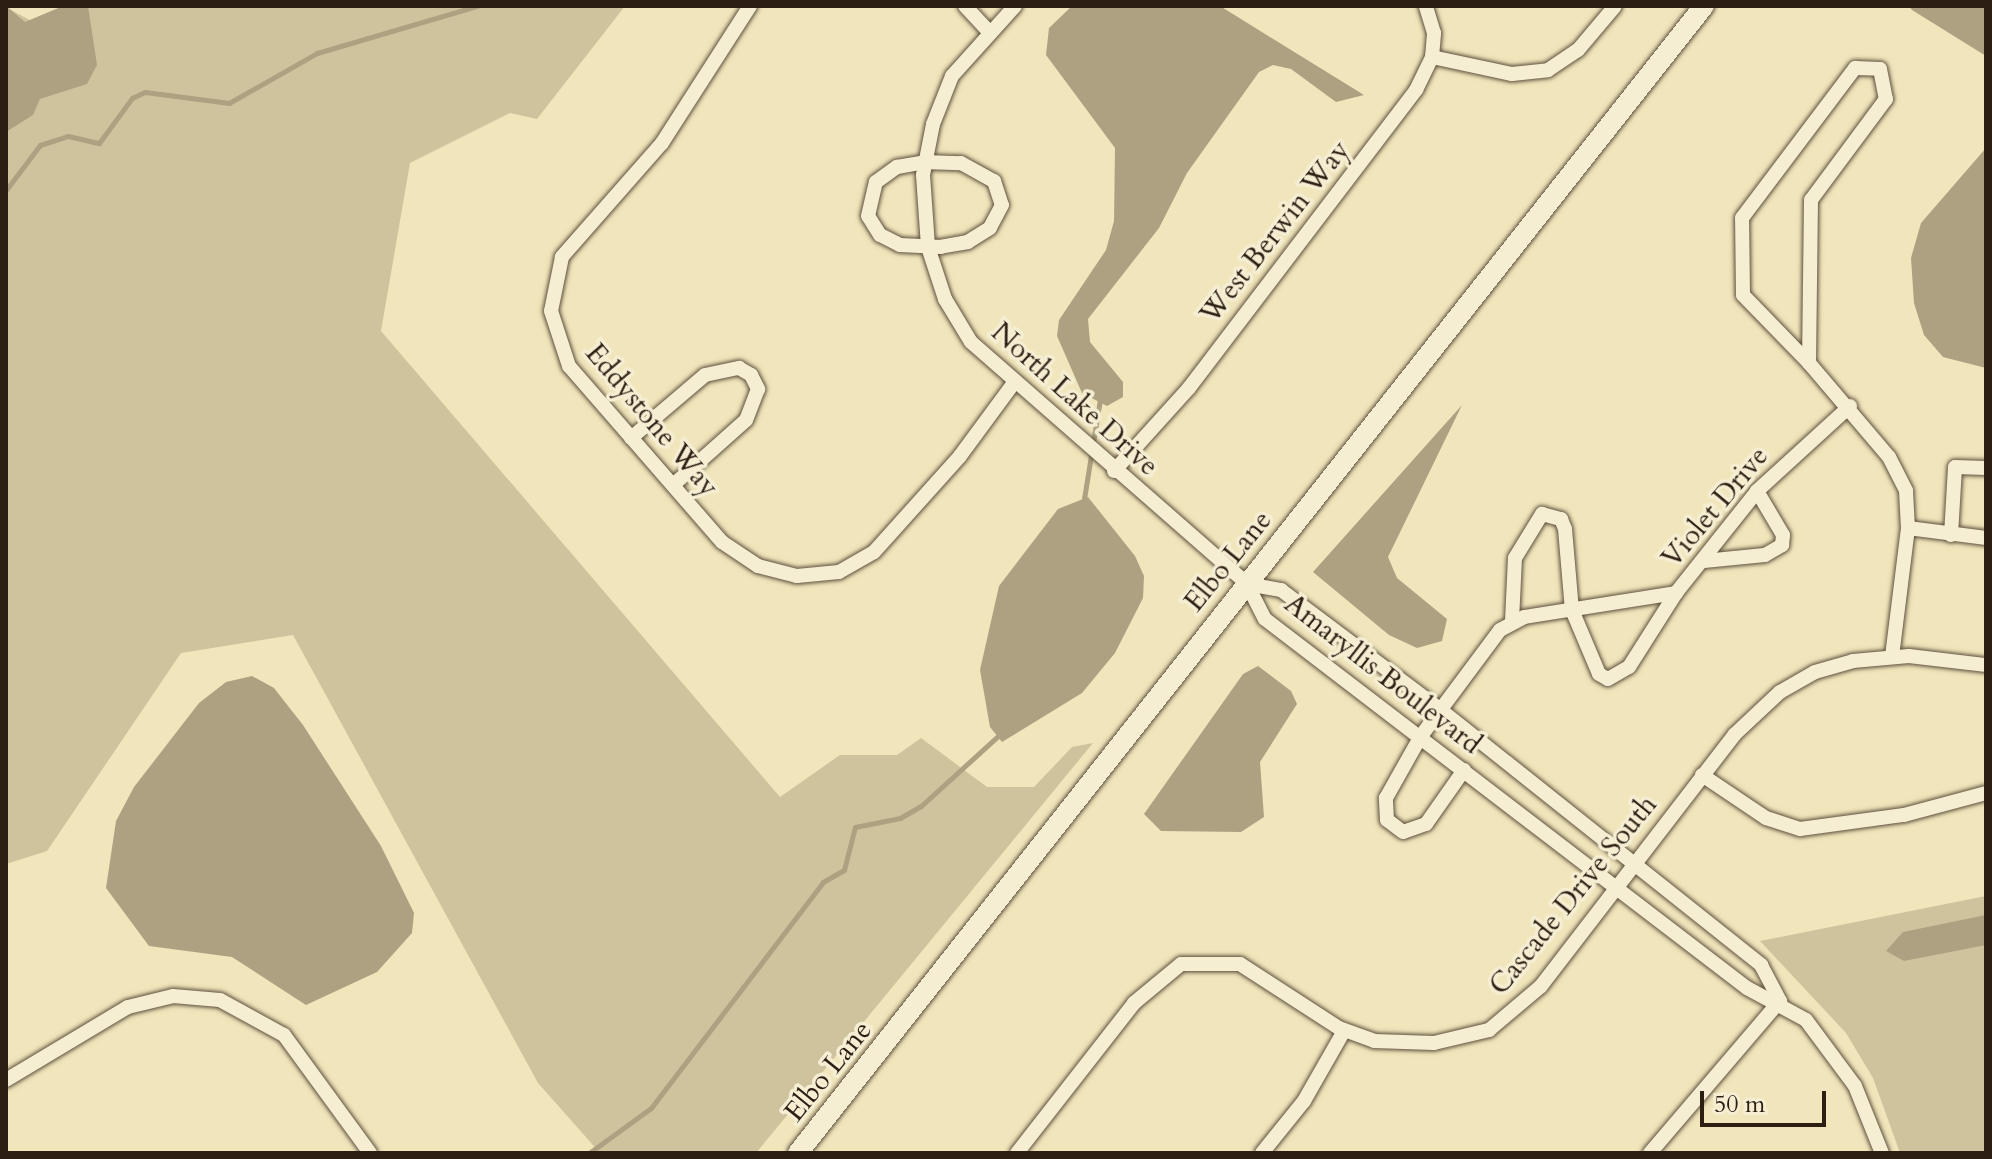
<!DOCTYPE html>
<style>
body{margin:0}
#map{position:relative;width:1992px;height:1159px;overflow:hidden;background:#f0e5bb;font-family:Cardo,serif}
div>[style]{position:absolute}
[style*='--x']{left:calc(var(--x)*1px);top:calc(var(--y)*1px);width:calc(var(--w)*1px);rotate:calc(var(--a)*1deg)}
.green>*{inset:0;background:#cfc39e}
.water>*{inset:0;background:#aea182}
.stream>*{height:5px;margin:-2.5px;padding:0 2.5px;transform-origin:2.5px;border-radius:2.5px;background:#aea182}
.roads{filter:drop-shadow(0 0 2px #5e503d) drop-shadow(0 0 2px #5e503d)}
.street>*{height:14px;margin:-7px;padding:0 7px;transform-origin:7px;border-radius:7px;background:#f5eed3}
.secondary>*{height:20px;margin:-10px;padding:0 10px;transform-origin:10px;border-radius:10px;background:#f5eed3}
span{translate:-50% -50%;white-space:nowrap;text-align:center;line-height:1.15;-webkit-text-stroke:7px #f5eed3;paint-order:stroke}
.street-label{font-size:28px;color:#2d1e13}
.frame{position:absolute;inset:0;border:8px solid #2d1e13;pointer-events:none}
.scale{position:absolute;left:1700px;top:1091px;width:126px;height:36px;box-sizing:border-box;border:4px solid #2d1e13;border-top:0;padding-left:10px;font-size:24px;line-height:28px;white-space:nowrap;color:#2d1e13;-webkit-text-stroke:6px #f5eed3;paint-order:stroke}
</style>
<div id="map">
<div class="green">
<i style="clip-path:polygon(75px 6px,625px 6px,537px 119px,510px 113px,410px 163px,381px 331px,780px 797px,840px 755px,897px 755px,921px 738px,987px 787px,1034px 787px,1072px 747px,1093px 743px,756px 1153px,600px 1153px,538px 1083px,293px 635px,181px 653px,47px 851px,6px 864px,6px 7px,33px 22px)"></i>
<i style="clip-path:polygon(1986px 896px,1986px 1153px,1900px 1153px,1873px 1078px,1846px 1033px,1760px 941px)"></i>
</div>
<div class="water">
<i style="clip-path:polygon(6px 6px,25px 22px,63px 6px,88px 6px,97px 65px,87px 84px,40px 99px,33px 115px,6px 132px)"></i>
<i style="clip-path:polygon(1072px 6px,1220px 6px,1364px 95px,1336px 102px,1291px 69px,1273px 65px,1259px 72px,1187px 173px,1159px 228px,1088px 319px,1090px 342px,1123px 382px,1123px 397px,1107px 406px,1082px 393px,1057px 336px,1059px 320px,1106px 250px,1114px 221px,1115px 148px,1046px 55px,1049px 28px)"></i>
<i style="clip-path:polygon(1909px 6px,1986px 6px,1986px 56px,1912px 10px)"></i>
<i style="clip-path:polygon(1986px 148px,1986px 368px,1943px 357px,1924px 335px,1914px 303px,1911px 258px,1921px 223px)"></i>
<i style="clip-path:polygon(1462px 405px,1388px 557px,1397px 578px,1447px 619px,1442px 641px,1417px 648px,1389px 635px,1313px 572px)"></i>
<i style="clip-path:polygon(1088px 497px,1135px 556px,1144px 576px,1143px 598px,1115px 653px,1082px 693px,1002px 742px,990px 727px,980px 670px,999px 586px,1058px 509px)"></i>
<i style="clip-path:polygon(1258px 666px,1291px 691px,1297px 704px,1260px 762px,1264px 817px,1241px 832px,1161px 831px,1144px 814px,1243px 674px)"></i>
<i style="clip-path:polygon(252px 676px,274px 688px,303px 725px,381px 846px,414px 913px,412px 933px,377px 972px,306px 1005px,232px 957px,149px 946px,106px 888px,116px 821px,134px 787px,199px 703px,226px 682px)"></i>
<i style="clip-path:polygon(1986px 915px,1986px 945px,1904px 961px,1886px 951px,1903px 932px)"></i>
</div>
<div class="stream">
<i style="--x:6;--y:190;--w:56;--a:-52.9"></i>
<i style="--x:40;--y:145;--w:29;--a:-18"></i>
<i style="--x:68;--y:136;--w:32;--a:13"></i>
<i style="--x:99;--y:143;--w:56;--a:-53.7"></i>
<i style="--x:132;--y:98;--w:14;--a:-25"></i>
<i style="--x:145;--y:92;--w:85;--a:7.5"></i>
<i style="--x:229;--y:103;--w:101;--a:-29.6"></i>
<i style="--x:317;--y:53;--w:167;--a:-16.4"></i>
<i style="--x:1084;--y:499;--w:101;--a:-80.9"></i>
<i style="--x:589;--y:1153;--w:77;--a:-36"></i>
<i style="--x:651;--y:1108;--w:284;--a:-52.7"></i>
<i style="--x:823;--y:882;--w:24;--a:-30"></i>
<i style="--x:844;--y:870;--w:44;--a:-75.7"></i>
<i style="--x:855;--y:827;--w:46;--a:-11.3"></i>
<i style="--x:900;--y:818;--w:24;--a:-30"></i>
<i style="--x:921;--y:806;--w:105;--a:-42.3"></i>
</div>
<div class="roads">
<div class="street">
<i style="--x:750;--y:6;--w:163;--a:122.7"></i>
<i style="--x:662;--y:143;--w:152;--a:131.3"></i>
<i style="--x:562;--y:257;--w:55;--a:101.5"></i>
<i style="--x:551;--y:311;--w:58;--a:71.9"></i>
<i style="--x:569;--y:366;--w:233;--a:49"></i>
<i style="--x:722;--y:542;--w:43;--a:33.7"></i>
<i style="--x:758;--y:566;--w:40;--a:14.4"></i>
<i style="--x:797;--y:576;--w:42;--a:-5.4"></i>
<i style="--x:839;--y:572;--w:40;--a:-29.7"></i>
<i style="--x:874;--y:552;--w:129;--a:-48.1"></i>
<i style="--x:960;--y:456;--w:89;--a:-53.6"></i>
<i style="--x:965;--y:6;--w:34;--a:47"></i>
<i style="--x:1015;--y:6;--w:94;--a:132"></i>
<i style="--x:952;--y:76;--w:52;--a:111.6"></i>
<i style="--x:933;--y:124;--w:52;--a:101.1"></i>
<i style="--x:923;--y:175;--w:72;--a:86"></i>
<i style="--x:928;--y:247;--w:55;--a:71.9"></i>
<i style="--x:945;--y:299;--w:50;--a:58.8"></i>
<i style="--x:971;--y:342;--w:367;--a:41.2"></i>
<i style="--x:1247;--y:584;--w:39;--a:63"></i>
<i style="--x:1265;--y:619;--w:607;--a:37.44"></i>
<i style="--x:1747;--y:988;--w:67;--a:28.5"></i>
<i style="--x:1806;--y:1020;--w:82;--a:53.4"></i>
<i style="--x:1855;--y:1086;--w:72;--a:68.1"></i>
<i style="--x:1432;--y:57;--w:82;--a:12"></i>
<i style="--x:1512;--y:74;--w:36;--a:-6"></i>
<i style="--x:1548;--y:70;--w:36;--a:-34"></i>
<i style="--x:1578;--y:50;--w:57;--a:-49.9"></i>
<i style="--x:1855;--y:68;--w:25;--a:2"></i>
<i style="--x:1880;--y:69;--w:31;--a:79"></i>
<i style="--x:1886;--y:99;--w:126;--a:126.6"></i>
<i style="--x:1811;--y:200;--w:163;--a:90.7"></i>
<i style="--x:1809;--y:363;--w:95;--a:-134.1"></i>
<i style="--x:1743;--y:295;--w:77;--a:-90.7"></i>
<i style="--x:1742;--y:218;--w:188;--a:-53"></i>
<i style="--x:924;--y:162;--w:37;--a:2"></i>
<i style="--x:961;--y:163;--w:38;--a:29"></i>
<i style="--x:994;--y:181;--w:25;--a:72"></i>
<i style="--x:1002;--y:205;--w:26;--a:118"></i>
<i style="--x:990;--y:228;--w:26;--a:148"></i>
<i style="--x:968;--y:242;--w:27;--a:170"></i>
<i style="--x:941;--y:247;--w:41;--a:-177.2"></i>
<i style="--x:900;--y:245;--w:22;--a:-153"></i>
<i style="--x:880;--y:235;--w:22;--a:-122"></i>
<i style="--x:868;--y:216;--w:35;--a:-77"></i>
<i style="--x:876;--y:182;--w:26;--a:-36"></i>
<i style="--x:897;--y:167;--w:27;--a:-10"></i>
<i style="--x:1809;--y:363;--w:123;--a:49.6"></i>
<i style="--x:1889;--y:457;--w:38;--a:63"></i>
<i style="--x:1906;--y:491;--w:37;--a:87"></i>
<i style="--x:1908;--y:528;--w:129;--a:97.1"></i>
<i style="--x:631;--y:438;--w:97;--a:-40.4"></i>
<i style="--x:705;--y:375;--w:35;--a:-12"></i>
<i style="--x:739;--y:368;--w:14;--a:30"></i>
<i style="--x:751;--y:375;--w:16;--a:63"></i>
<i style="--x:758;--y:389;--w:33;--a:111"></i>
<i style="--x:746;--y:420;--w:98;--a:138.3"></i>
<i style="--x:1114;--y:471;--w:112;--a:-47.9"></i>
<i style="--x:1189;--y:388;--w:375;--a:-52.7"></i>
<i style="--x:1416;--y:90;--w:37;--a:-64"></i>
<i style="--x:1432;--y:57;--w:24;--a:-85"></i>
<i style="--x:1434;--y:33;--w:28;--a:-107"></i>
<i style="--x:1908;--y:528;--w:79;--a:7.3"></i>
<i style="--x:1951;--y:535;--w:68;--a:-86.6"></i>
<i style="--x:1955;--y:467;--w:31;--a:2"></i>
<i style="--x:1704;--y:561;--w:61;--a:-5.6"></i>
<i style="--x:1765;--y:555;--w:20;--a:-30"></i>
<i style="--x:1782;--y:545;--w:10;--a:-84"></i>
<i style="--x:1783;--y:535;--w:51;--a:-120.6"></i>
<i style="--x:1247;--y:584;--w:35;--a:10"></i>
<i style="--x:1281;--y:590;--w:201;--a:36.9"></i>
<i style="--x:1442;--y:711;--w:408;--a:38.5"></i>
<i style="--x:1761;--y:965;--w:41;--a:62.2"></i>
<i style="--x:1512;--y:621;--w:63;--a:-87.3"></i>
<i style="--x:1515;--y:558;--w:52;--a:-58.5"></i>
<i style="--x:1542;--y:514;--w:20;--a:15"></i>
<i style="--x:1561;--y:519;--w:11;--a:68"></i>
<i style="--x:1565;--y:529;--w:81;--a:85.1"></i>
<i style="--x:1572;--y:610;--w:69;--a:67.1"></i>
<i style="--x:1599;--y:674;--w:10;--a:29"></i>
<i style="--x:1608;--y:679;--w:24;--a:-30"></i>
<i style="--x:1629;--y:667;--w:88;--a:-57.6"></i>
<i style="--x:1464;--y:770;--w:66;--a:125.1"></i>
<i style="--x:1426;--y:824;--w:24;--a:161"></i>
<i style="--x:1403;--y:832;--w:20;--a:-143"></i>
<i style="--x:1387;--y:820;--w:22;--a:-93"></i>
<i style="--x:1386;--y:798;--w:71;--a:-60.6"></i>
<i style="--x:1421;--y:736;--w:132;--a:-53.3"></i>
<i style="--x:1500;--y:630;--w:27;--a:-28"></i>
<i style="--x:1524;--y:617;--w:154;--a:-9"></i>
<i style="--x:1676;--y:593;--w:130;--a:-51.5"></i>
<i style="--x:1757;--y:491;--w:126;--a:-42.4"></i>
<i style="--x:1702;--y:775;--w:77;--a:33.9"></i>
<i style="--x:1766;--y:818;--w:36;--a:18"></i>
<i style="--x:1800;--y:829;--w:105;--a:-7.7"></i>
<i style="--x:1904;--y:815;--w:85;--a:-15"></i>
<i style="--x:6;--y:1080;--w:142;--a:-30.9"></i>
<i style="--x:128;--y:1007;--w:46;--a:-13.7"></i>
<i style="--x:173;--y:996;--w:47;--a:4.9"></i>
<i style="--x:220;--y:1000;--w:73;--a:28.7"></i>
<i style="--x:284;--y:1035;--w:146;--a:53.9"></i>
<i style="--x:1017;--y:1153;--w:190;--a:-52"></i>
<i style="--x:1134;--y:1003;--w:61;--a:-39.7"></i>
<i style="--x:1181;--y:964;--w:59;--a:0"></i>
<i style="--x:1240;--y:964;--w:118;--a:32.9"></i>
<i style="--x:1339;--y:1028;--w:37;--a:20"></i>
<i style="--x:1374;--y:1041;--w:60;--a:1.9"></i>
<i style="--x:1434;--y:1043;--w:57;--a:-13.3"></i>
<i style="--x:1489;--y:1030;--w:68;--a:-40.2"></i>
<i style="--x:1541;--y:986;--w:317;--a:-52.4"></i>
<i style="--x:1734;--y:735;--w:63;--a:-43.1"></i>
<i style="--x:1780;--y:692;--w:40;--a:-29.7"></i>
<i style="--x:1815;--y:672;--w:40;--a:-16"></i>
<i style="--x:1853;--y:661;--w:56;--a:-5.1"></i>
<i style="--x:1909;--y:656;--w:78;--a:6.7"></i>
<i style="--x:1262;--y:1153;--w:67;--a:-51.1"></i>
<i style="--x:1304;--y:1101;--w:81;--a:-60.3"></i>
<i style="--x:1650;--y:1153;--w:200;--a:-49.5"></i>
</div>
<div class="secondary">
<i style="--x:798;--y:1153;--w:1462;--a:-51.7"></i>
</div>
</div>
<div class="street-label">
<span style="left:1275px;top:232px;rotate:-52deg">West Berwin Way</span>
<span style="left:1075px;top:399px;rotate:42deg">North Lake Drive</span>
<span style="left:652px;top:420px;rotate:50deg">Eddystone Way</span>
<span style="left:1715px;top:507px;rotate:-50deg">Violet Drive</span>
<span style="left:1228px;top:561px;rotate:-51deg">Elbo Lane</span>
<span style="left:1383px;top:674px;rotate:38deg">Amaryllis Boulevard</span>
<span style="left:1573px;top:895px;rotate:-51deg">Cascade Drive South</span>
<span style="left:828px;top:1071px;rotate:-51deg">Elbo Lane</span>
</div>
<div class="frame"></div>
<div class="scale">50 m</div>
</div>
